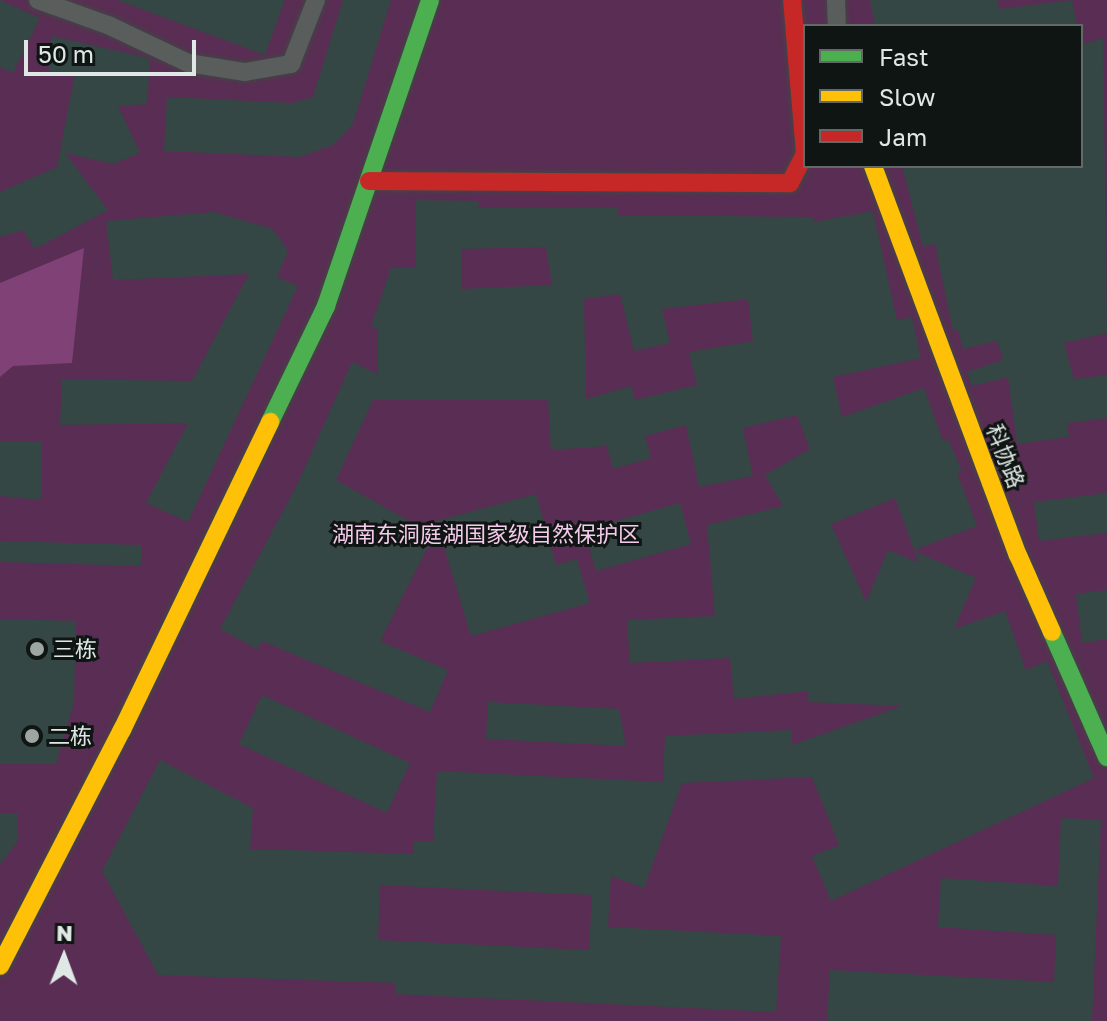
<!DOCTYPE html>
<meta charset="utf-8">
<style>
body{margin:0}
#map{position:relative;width:1107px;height:1021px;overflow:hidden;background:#242b2a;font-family:"Golos Text","Noto Sans SC",sans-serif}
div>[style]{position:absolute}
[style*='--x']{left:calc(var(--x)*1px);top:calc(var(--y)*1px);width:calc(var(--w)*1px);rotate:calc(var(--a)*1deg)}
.green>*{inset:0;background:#5a2e54}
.forest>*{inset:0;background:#7f4176}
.building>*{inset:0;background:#344744}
.roads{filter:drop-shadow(0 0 2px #404644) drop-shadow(0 0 2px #404644)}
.street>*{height:18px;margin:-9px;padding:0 9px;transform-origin:9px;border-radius:9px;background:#595d5c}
.fast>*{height:18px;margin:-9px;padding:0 9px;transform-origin:9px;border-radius:9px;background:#4caf50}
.slow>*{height:18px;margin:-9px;padding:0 9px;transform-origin:9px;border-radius:9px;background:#ffc107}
.jam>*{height:18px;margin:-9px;padding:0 9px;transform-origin:9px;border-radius:9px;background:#c62828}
.dots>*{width:22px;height:22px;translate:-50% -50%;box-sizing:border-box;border:4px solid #0f1513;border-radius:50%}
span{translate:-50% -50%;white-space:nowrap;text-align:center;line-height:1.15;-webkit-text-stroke:6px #0f1513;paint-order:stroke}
.street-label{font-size:22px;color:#e0e8e6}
.park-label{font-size:22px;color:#f5cbec}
.poi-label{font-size:22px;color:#e0e8e6}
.left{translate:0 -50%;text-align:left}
.legend{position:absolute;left:803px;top:24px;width:280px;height:144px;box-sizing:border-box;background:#0f1513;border:2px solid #636967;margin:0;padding:10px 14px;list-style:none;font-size:24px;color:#e0e8e6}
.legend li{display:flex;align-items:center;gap:16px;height:40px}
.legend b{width:40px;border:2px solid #636967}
.north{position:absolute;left:24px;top:917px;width:80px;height:80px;-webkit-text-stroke:6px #0f1513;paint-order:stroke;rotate:1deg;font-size:22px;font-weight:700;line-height:32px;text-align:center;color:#e0e8e6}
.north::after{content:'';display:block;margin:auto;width:28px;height:36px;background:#e0e8e6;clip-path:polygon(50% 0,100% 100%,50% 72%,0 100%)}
.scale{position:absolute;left:24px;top:40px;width:172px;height:36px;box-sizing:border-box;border:4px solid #e0e8e6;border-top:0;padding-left:10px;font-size:24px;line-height:28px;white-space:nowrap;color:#e0e8e6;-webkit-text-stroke:6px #0f1513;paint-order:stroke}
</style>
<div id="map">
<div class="green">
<i style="clip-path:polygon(evenodd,0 0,1107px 0,1107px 1021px,0 1021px,0 0,805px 26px,1081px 26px,1081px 166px,805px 166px,805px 26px)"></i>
</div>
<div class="forest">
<i style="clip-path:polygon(84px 248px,72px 363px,13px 366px,0 377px,0 283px)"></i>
</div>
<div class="building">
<i style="clip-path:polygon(0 0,40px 18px,13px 73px,0 67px)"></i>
<i style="clip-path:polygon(117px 0,285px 0,265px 55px)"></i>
<i style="clip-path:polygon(343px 0,391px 0,353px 124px,333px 145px,299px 157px,164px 151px,167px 97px,293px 103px,313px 97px)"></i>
<i style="clip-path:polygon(870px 0,998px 0,999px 9px,1072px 0,1077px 26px,875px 26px)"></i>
<i style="clip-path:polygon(51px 36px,150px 58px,147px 104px,118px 106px,140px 153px,113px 164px,65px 153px,108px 210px,35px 249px,23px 230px,0 237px,0 192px,57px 167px,75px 74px,49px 72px)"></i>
<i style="clip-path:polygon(1103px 38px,1107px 333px,1064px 343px,1074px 379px,1107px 375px,1107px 418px,1067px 423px,1069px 437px,1017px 444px,1008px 377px,972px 386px,967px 372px,1003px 360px,997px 341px,963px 349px,958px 330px,953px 331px,935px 244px,923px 247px,902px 166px,1081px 166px,1081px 45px)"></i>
<i style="clip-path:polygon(evenodd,416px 200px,479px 201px,478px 208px,617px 208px,617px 215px,814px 217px,813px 222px,873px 211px,897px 320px,912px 317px,921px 358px,833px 377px,842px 417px,924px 388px,943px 441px,948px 439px,962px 471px,957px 473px,977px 526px,914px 550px,895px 498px,831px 524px,866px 602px,888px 550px,919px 563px,914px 551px,976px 578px,954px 629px,1005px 611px,1026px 670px,1047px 661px,1094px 778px,831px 901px,812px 856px,839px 845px,812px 777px,682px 783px,644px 888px,611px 876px,608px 927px,781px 936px,776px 1012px,395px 994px,396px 983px,158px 975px,102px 871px,160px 760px,253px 808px,250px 849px,413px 854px,414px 841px,433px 841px,437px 771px,663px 782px,665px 736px,791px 730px,792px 745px,902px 706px,808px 702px,809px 691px,734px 699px,730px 658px,630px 663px,627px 620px,715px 616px,707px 525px,783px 506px,765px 475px,810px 449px,797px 415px,743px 428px,753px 476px,699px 487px,686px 425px,645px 436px,651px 458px,613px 469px,607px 446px,551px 450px,548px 400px,373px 400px,336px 480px,418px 526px,536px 494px,556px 565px,577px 559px,590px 603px,471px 636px,438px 527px,380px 641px,448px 670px,430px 712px,262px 641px,257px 649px,220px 629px,297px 485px,352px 362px,378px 374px,378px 327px,371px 327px,391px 268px,415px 267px,416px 200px,546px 247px,552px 285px,462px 289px,461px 249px,546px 247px,416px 200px,620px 294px,634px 351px,670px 343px,662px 309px,748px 299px,753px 341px,689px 352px,697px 385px,635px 400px,631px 386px,586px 399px,584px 299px,620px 294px,416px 200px,380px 885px,592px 895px,589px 950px,378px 940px,380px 885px)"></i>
<i style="clip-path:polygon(214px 212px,273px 229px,288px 251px,277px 277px,298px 286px,188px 522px,146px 503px,188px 423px,60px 425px,62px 379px,192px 381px,249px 274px,113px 280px,106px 221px)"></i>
<i style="clip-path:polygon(0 441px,42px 441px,41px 500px,0 496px)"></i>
<i style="clip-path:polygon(1107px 493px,1107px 533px,1039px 541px,1034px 502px)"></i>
<i style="clip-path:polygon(680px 503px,691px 544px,596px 571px,584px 530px)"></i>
<i style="clip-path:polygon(0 541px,141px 545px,141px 566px,0 562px)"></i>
<i style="clip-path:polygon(1107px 590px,1107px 639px,1082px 643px,1076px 594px)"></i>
<i style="clip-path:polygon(0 619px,76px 621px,74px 702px,56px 764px,0 764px)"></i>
<i style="clip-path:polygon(262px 695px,410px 763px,387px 813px,239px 744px)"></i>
<i style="clip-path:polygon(488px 702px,619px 709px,626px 746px,486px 739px)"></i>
<i style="clip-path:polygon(0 813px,18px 813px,18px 841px,0 865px)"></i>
<i style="clip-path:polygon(1061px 818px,1101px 820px,1092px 1021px,827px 1021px,830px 970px,1054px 982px,1056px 935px,938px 927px,941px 878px,1058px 886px)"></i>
</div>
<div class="roads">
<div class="street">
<i style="--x:38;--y:0;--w:74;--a:19.7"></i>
<i style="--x:108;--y:25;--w:89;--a:25.4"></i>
<i style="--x:188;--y:63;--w:58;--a:9"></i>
<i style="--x:245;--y:72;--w:47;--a:-9.9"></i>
<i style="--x:291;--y:64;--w:69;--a:-68.7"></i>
<i style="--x:836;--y:0;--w:26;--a:88"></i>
</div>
<div class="fast">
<i style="--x:270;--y:422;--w:129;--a:-64.2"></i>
<i style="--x:326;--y:306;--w:323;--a:-71.2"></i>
<i style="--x:1052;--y:632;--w:137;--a:66.3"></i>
</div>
<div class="slow">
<i style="--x:873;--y:166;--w:415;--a:69.6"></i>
<i style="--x:1018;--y:555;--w:84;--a:66.2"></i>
<i style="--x:0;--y:966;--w:266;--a:-62.7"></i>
<i style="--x:122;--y:730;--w:342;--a:-64.3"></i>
</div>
<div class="jam">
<i style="--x:369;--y:181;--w:421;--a:0.3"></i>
<i style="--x:790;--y:183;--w:33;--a:-63"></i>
<i style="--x:805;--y:154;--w:155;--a:-94.8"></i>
</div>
</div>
<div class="dots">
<i style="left:37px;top:649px;background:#9ea6a4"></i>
<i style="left:32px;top:736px;background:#9ea6a4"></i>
</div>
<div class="street-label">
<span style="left:1006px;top:456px;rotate:69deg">科协路</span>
</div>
<div class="park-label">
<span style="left:486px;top:534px">湖南东洞庭湖国家级自然保护区</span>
</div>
<div class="poi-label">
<span class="left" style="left:53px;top:649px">三栋</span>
<span class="left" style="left:48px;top:736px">二栋</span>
</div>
<ul class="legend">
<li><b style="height:10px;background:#4caf50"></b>Fast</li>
<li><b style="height:10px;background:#ffc107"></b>Slow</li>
<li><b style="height:10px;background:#c62828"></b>Jam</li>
</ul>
<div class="north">N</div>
<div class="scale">50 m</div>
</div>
